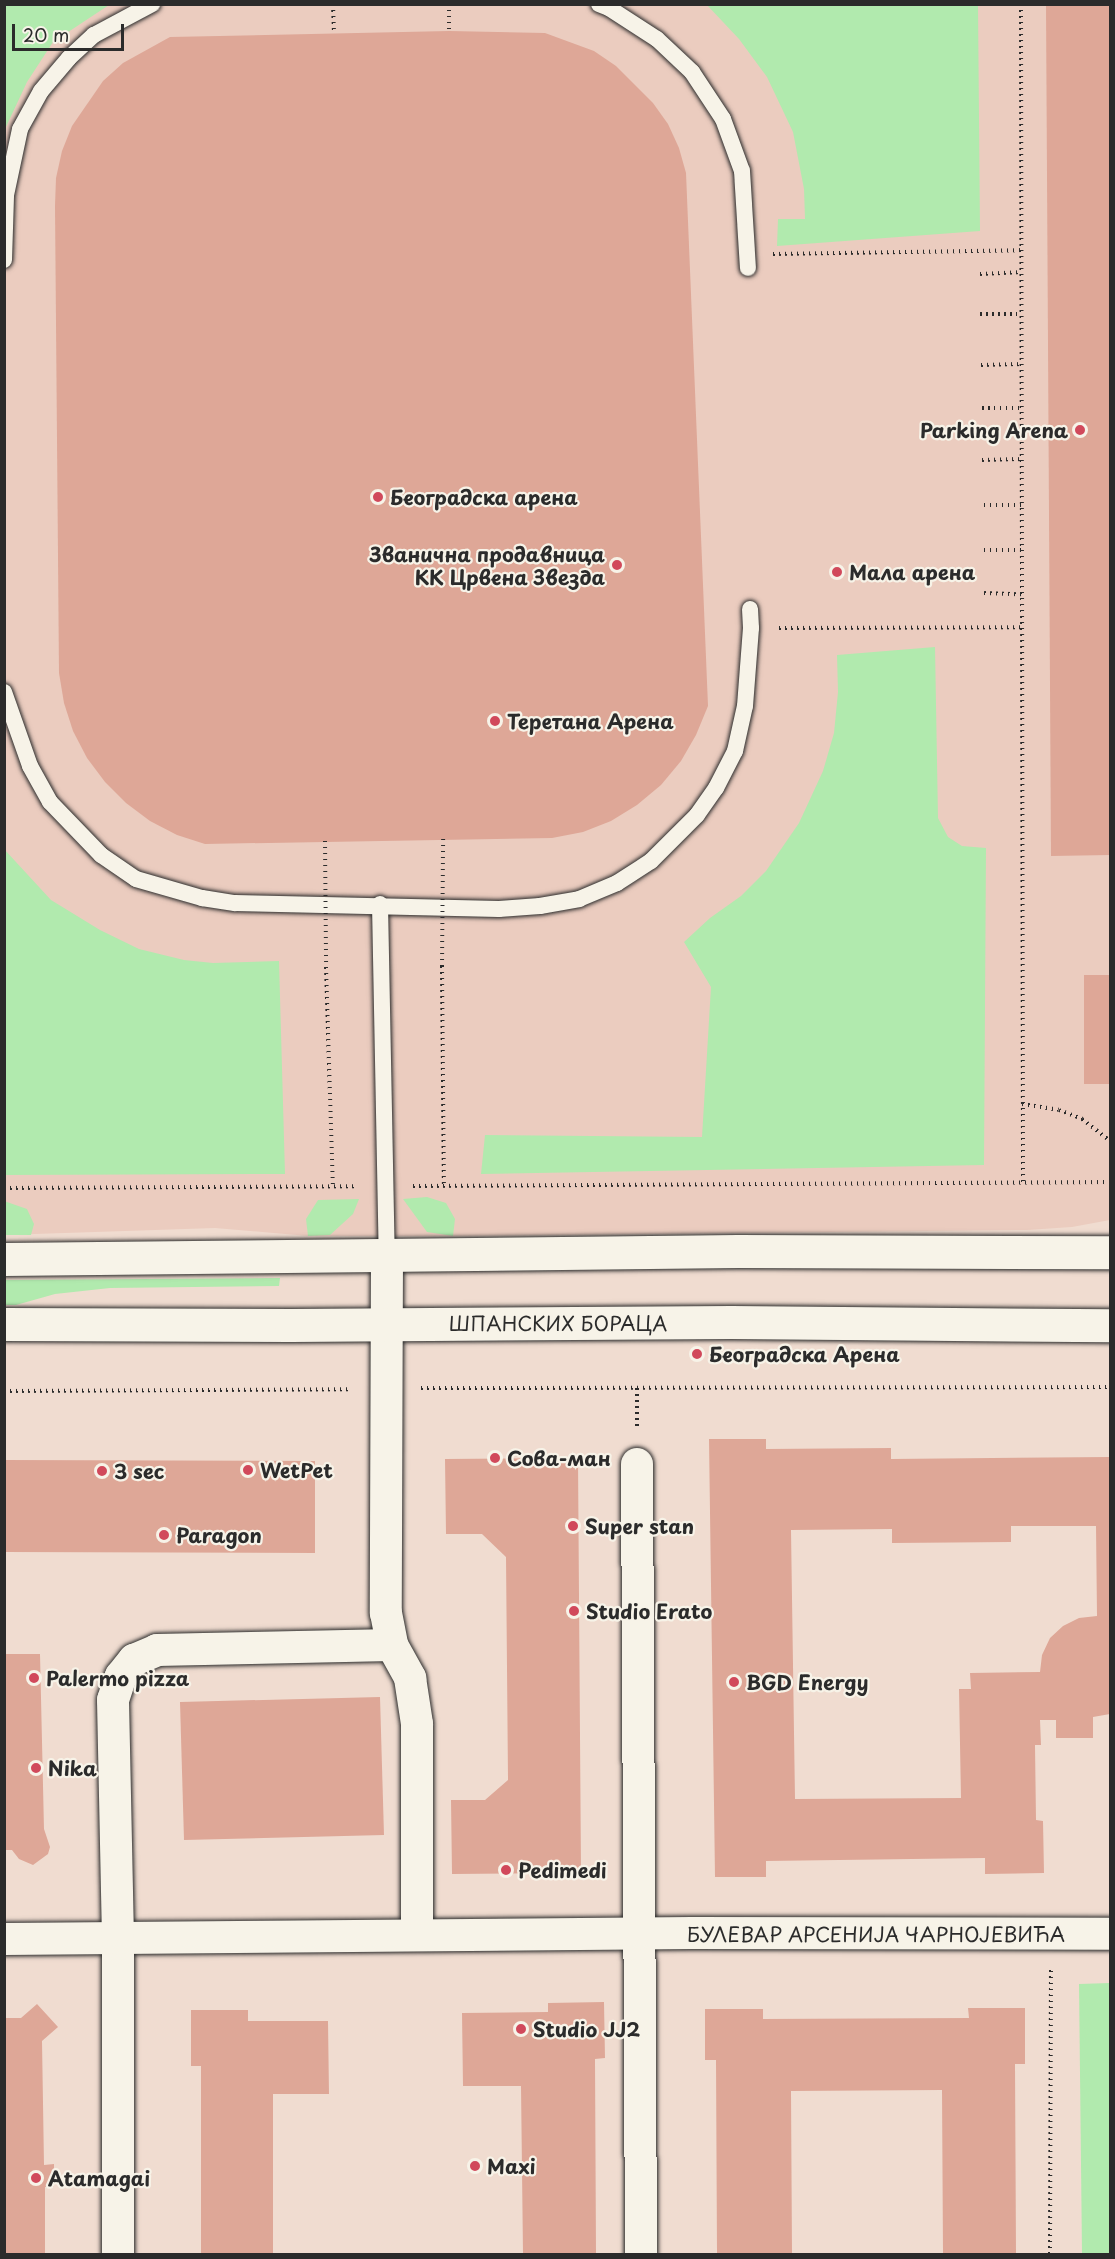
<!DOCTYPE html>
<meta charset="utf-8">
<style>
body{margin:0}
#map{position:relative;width:1115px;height:2259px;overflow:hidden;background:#f0dcd0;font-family:"Playpen Sans",sans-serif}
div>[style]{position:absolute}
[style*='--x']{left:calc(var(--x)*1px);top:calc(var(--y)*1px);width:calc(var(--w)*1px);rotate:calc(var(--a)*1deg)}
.built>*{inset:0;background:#ebccbf}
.green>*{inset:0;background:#b1eaae}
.building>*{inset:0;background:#dea797}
.path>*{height:4px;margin-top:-2px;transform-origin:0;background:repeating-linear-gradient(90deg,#2b2b2b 0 1.5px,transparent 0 6px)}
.roads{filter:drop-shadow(0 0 2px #2b2b2b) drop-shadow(0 0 2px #2b2b2b)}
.service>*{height:16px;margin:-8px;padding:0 8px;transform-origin:8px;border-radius:8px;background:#f7f3e8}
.minor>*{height:32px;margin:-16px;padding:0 16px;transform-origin:16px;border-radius:16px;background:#f7f3e8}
.tertiary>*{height:33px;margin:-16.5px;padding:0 16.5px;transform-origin:16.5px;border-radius:16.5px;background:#f7f3e8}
.path-bridge>*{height:4px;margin-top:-2px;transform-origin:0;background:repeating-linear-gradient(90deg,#2b2b2b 0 1.5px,transparent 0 6px)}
.dots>*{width:16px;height:16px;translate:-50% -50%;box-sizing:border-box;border:3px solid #f7f3e8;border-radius:50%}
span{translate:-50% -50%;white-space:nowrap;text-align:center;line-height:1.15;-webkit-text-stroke:4.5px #f7f3e8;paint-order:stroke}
.poi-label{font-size:20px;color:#2b2b2b;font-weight:700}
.right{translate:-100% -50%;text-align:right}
.left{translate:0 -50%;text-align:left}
.street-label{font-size:20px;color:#2b2b2b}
.frame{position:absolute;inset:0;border:6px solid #2b2b2b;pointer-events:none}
.scale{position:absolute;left:12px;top:24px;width:112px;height:27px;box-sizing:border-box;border:3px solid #2b2b2b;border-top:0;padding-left:8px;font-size:18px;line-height:21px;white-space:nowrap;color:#2b2b2b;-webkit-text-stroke:4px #f7f3e8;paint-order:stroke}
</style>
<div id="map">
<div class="built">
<i style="clip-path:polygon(4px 5px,1110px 5px,1110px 1220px,1072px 1227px,1027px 1230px,453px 1236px,308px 1236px,215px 1228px,5px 1235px)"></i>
</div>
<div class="green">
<i style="clip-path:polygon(5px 4px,109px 5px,53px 42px,27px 82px,5px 129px)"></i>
<i style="clip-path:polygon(707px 5px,978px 5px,980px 231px,777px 246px,778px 219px,805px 219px,804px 189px,793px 132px,767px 77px,739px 39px)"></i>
<i style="clip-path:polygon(935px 647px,938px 818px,948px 837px,962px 846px,986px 848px,984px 1165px,481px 1174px,485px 1135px,702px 1137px,711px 987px,684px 942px,710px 918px,741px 896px,766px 871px,799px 823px,823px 771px,834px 733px,838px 692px,837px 655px)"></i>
<i style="clip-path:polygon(4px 849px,51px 900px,100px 930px,139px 949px,184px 960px,213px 963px,279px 961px,285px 1174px,5px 1175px)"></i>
<i style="clip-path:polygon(427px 1197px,446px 1203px,455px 1219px,453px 1236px,427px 1232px,403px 1199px)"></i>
<i style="clip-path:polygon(359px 1199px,353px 1214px,330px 1235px,308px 1236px,306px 1219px,318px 1200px)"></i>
<i style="clip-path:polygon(4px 1201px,27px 1209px,34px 1224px,31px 1235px,5px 1235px)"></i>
<i style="clip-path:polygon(280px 1278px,279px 1286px,110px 1288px,55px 1294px,16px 1305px,5px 1305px,5px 1280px)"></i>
<i style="clip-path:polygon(1110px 1983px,1110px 2254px,1082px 2254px,1079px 1984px)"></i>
</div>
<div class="building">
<i style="clip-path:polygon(1046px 4px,1110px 4px,1110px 855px,1051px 856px)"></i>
<i style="clip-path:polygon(449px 31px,545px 33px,594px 51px,616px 66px,653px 103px,668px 124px,679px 148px,686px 173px,708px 706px,696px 735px,681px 761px,661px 785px,637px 805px,611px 821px,583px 832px,552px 838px,205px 844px,177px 835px,150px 821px,126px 803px,105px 782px,87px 758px,73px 731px,64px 703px,59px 673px,55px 206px,56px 178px,62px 151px,72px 126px,103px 81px,123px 63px,170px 37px)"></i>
<i style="clip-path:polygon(1084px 975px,1110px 975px,1110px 1084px,1084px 1084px)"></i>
<i style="clip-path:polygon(evenodd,709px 1439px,766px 1439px,766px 1449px,891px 1448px,891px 1459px,1110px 1457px,1110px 1714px,1093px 1717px,1093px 1738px,1056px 1738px,1056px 1720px,1040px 1720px,1041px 1745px,1035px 1745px,1036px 1820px,1043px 1821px,1044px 1873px,985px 1874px,985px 1858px,766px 1861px,766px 1877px,715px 1877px,709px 1439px,1011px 1526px,1096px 1526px,1097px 1616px,1079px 1618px,1063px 1626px,1050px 1638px,1042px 1655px,1040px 1672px,970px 1673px,971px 1689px,959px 1689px,961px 1798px,795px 1799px,791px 1530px,892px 1529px,892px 1543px,1011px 1542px,1011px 1526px)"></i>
<i style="clip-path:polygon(578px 1458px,581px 1873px,452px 1874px,451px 1800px,485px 1800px,508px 1780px,506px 1557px,482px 1534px,446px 1534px,445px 1459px)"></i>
<i style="clip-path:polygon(4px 1460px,315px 1461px,315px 1553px,4px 1552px)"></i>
<i style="clip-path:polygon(4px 1654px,40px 1654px,44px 1829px,50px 1847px,48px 1854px,33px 1865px,19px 1859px,12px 1850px,4px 1850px)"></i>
<i style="clip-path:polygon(380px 1697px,384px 1835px,184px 1840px,180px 1702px)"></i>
<i style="clip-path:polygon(604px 2002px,605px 2058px,595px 2059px,596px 2254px,523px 2254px,521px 2086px,463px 2086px,462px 2013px,548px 2012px,548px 2003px)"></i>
<i style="clip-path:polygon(37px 2004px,58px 2027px,42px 2041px,44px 2165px,54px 2164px,54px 2187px,45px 2187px,45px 2254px,4px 2254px,4px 2018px,21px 2018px)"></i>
<i style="clip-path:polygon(968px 2008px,1025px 2008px,1025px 2064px,1015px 2064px,1016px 2254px,943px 2254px,942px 2090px,791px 2091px,792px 2254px,717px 2254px,716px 2060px,705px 2060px,705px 2009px,763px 2009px,763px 2019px,969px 2018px)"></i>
<i style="clip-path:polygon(191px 2010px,248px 2010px,248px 2021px,328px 2021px,329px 2094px,273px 2094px,273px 2254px,201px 2254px,201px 2066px,191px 2066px)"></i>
</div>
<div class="path">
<i style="--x:333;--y:4;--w:28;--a:88"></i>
<i style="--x:449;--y:4;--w:27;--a:90"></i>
<i style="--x:1021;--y:4;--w:1179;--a:89.9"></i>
<i style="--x:773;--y:254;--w:248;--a:-0.9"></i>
<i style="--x:980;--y:274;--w:41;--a:-2.8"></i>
<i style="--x:980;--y:314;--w:41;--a:0"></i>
<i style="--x:981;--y:365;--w:40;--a:-1.4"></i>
<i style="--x:982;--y:408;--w:39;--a:0"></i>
<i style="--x:982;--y:460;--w:40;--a:-1.4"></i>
<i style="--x:984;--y:505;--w:37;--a:0"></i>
<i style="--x:984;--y:550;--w:38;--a:0"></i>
<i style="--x:984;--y:593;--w:38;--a:2"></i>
<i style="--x:779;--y:628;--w:242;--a:-0.2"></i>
<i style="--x:442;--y:966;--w:219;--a:89.5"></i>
<i style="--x:326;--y:967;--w:218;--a:88.2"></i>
<i style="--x:1022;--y:1104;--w:37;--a:9"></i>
<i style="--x:1059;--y:1110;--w:25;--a:21"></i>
<i style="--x:1082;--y:1119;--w:36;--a:38"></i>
<i style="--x:413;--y:1186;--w:697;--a:-0.33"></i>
<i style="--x:4;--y:1188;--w:354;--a:-0.3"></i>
<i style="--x:421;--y:1388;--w:689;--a:-0.08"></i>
<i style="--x:637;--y:1388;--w:42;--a:90"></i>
<i style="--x:4;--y:1391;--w:347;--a:-0.3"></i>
<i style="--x:1050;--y:2254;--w:287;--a:-89.8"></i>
</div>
<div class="roads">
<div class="service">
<i style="--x:599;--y:4;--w:11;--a:22"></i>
<i style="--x:609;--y:8;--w:57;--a:32.9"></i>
<i style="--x:657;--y:39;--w:48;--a:43.3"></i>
<i style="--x:692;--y:72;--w:56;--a:56.6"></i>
<i style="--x:723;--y:119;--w:55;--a:69.9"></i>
<i style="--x:742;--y:171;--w:97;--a:86.5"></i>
<i style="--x:4;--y:260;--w:65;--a:-88.2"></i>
<i style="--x:6;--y:195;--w:67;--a:-78"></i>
<i style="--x:20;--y:129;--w:43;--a:-61.1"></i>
<i style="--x:41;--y:91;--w:43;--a:-49.7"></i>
<i style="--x:69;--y:58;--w:34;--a:-43"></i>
<i style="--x:94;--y:35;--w:66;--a:-28.1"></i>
<i style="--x:4;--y:692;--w:78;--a:70.6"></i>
<i style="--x:30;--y:766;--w:41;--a:60.9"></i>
<i style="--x:50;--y:802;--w:74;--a:46.1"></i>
<i style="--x:101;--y:855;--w:42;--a:34.4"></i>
<i style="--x:136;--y:879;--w:69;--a:16.1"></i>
<i style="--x:202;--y:898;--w:33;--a:9"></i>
<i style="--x:235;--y:903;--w:264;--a:1.3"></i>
<i style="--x:499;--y:909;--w:41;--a:-4.2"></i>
<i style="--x:540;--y:906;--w:40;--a:-10"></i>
<i style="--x:579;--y:899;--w:41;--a:-22.8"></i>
<i style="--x:617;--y:883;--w:40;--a:-32.9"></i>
<i style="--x:651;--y:861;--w:65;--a:-45"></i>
<i style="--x:697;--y:815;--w:33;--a:-55"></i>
<i style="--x:716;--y:788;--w:42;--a:-62.8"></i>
<i style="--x:735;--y:751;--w:46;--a:-77.5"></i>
<i style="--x:745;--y:706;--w:78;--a:-85.6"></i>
<i style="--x:751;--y:628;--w:19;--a:-93"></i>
<i style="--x:380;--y:904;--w:351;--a:88.9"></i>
</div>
<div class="minor">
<i style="--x:387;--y:1255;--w:358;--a:90.2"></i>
<i style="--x:386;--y:1613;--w:33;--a:79"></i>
<i style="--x:392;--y:1645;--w:38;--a:61"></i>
<i style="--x:410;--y:1678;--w:47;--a:81.3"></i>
<i style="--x:417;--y:1724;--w:211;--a:90"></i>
<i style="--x:637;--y:1464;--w:790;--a:89.71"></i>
<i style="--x:4;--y:1939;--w:688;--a:-0.5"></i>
<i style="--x:692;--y:1933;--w:418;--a:0.1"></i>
<i style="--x:118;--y:2254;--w:315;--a:-90"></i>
<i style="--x:118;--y:1939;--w:239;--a:-91.2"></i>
<i style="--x:113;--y:1700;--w:25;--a:-72"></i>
<i style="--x:121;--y:1676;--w:21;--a:-51"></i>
<i style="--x:134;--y:1660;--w:25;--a:-23"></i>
<i style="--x:157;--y:1650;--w:235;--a:-1.2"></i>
</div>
<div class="tertiary">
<i style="--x:4;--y:1259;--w:734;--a:-0.62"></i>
<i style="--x:738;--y:1251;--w:372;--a:0.2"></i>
<i style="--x:4;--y:1324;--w:287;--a:0.2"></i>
<i style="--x:291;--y:1325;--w:440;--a:-0.4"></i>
<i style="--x:731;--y:1322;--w:379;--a:0.5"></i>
</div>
</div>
<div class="path-bridge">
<i style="--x:325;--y:841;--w:126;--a:89.5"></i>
<i style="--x:442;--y:966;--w:127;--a:-89.5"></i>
</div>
<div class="dots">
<i style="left:1080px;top:430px;background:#d1495b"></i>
<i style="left:378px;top:497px;background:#d1495b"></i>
<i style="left:617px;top:565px;background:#d1495b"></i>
<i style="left:837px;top:572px;background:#d1495b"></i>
<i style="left:495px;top:721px;background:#d1495b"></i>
<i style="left:697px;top:1354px;background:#d1495b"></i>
<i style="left:495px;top:1458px;background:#d1495b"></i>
<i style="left:248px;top:1470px;background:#d1495b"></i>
<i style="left:102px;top:1471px;background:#d1495b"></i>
<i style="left:573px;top:1526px;background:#d1495b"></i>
<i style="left:164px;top:1535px;background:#d1495b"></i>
<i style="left:574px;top:1611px;background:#d1495b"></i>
<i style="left:34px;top:1678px;background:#d1495b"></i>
<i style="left:734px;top:1682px;background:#d1495b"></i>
<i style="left:36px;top:1768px;background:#d1495b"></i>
<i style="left:506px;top:1870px;background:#d1495b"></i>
<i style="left:521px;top:2029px;background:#d1495b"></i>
<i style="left:475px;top:2166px;background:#d1495b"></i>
<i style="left:36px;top:2178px;background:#d1495b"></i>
</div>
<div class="poi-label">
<span class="right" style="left:1068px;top:430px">Parking Arena</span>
<span class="left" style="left:390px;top:497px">Београдска арена</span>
<span class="right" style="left:605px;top:566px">Званична продавница<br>КК Црвена Звезда</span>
<span class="left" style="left:849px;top:572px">Мала арена</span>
<span class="left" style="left:507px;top:721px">Теретана Арена</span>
<span class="left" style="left:709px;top:1354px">Београдска Арена</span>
<span class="left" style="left:507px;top:1458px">Сова-ман</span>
<span class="left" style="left:260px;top:1470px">WetPet</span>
<span class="left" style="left:114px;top:1471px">3 sec</span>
<span class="left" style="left:585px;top:1526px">Super stan</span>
<span class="left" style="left:176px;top:1535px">Paragon</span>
<span class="left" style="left:586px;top:1611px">Studio Erato</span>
<span class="left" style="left:46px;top:1678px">Palermo pizza</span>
<span class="left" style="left:746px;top:1682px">BGD Energy</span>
<span class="left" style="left:48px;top:1768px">Nika</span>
<span class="left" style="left:518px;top:1870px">Pedimedi</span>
<span class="left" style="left:533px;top:2029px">Studio JJ2</span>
<span class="left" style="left:487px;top:2166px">Maxi</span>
<span class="left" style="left:48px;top:2178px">Atamagai</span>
</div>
<div class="street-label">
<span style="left:558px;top:1323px">ШПАНСКИХ БОРАЦА</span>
<span style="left:876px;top:1934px">БУЛЕВАР АРСЕНИЈА ЧАРНОЈЕВИЋА</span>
</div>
<div class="frame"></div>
<div class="scale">20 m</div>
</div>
